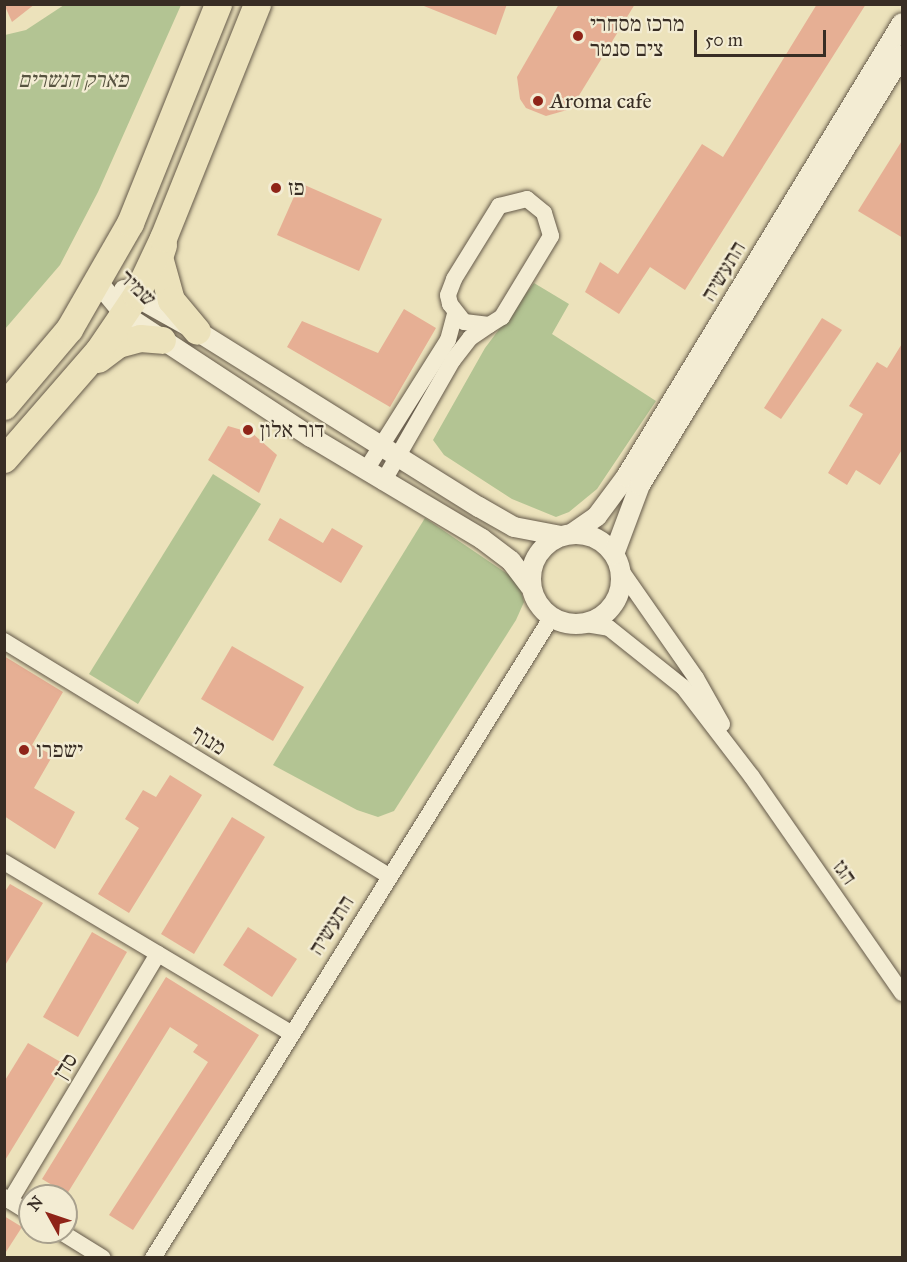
<!DOCTYPE html>
<meta charset="utf-8">
<style>
body{margin:0}
#map{position:relative;width:907px;height:1262px;overflow:hidden;background:#ece2bb;font-family:"IM FELL Great Primer","Frank Ruhl Libre",serif}
div>[style]{position:absolute}
[style*='--x']{left:calc(var(--x)*1px);top:calc(var(--y)*1px);width:calc(var(--w)*1px);rotate:calc(var(--a)*1deg)}
.green>*{inset:0;background:#b3c493}
.building>*{inset:0;background:#e6af94}
.roads{filter:drop-shadow(0 0 2px #655a4a) drop-shadow(0 0 2px #655a4a)}
.minor>*{height:16px;margin:-8px;padding:0 8px;transform-origin:8px;border-radius:8px;background:#f3ecd3}
.tertiary>*{height:20px;margin:-10px;padding:0 10px;transform-origin:10px;border-radius:10px;background:#f3ecd3}
.tertiary>.ring{margin:-10px;padding:0;box-sizing:content-box;background:none;border:20px solid #f3ecd3;border-radius:50%}
.trunk>*{height:27px;margin:-13.5px;padding:0 13.5px;transform-origin:13.5px;border-radius:13.5px;background:#ece2bb}
.dots>*{width:16px;height:16px;translate:-50% -50%;box-sizing:border-box;border:3px solid #f3ecd3;border-radius:50%}
span{translate:-50% -50%;white-space:nowrap;text-align:center;line-height:1.15;-webkit-text-stroke:4.5px #f3ecd3;paint-order:stroke}
.poi-label{font-size:22px;color:#382d24}
.left{translate:0 -50%;text-align:left}
.park-label{font-size:22px;color:#575340;font-style:italic}
.street-label{font-size:22px;color:#382d24}
.frame{position:absolute;inset:0;border:6px solid #382d24;pointer-events:none}
.north{position:absolute;left:18px;top:1184px;width:60px;height:60px;box-sizing:border-box;background:#f3ecd3;border:2px solid #a8a08d;border-radius:50%;rotate:310deg;font-size:16px;font-weight:700;line-height:24px;text-align:center;color:#382d24}
.north::after{content:'';display:block;margin:auto;width:21px;height:27px;background:#8f2418;clip-path:polygon(50% 0,100% 100%,50% 72%,0 100%)}
.scale{position:absolute;left:694px;top:30px;width:132px;height:27px;box-sizing:border-box;border:3px solid #382d24;border-top:0;padding-left:8px;font-size:18px;line-height:21px;white-space:nowrap;color:#382d24;-webkit-text-stroke:4px #f3ecd3;paint-order:stroke}
</style>
<div id="map">
<div class="green">
<i style="clip-path:polygon(64px 5px,181px 5px,98px 192px,60px 265px,5px 329px,5px 35px,26px 30px)"></i>
<i style="clip-path:polygon(534px 283px,569px 304px,552px 334px,656px 401px,597px 489px,569px 512px,556px 517px,512px 499px,444px 455px,433px 440px,485px 348px)"></i>
<i style="clip-path:polygon(213px 474px,261px 504px,138px 704px,89px 674px)"></i>
<i style="clip-path:polygon(425px 518px,509px 575px,520px 587px,524px 602px,516px 620px,394px 811px,378px 817px,357px 810px,273px 765px)"></i>
</div>
<div class="building">
<i style="clip-path:polygon(4px 4px,35px 4px,12px 22px)"></i>
<i style="clip-path:polygon(419px 4px,507px 4px,496px 35px)"></i>
<i style="clip-path:polygon(559px 4px,635px 4px,575px 102px,567px 110px,546px 116px,526px 108px,520px 99px,517px 77px)"></i>
<i style="clip-path:polygon(817px 4px,866px 4px,685px 290px,650px 267px,619px 314px,585px 292px,600px 262px,618px 274px,702px 144px,723px 157px)"></i>
<i style="clip-path:polygon(903px 139px,903px 238px,858px 211px)"></i>
<i style="clip-path:polygon(300px 183px,382px 219px,359px 271px,277px 235px)"></i>
<i style="clip-path:polygon(404px 309px,436px 328px,390px 407px,287px 347px,302px 321px,378px 353px)"></i>
<i style="clip-path:polygon(822px 318px,842px 330px,781px 419px,764px 408px)"></i>
<i style="clip-path:polygon(903px 342px,903px 448px,880px 485px,856px 470px,847px 485px,828px 473px,863px 414px,849px 406px,877px 362px,887px 368px)"></i>
<i style="clip-path:polygon(228px 426px,252px 433px,277px 455px,259px 493px,208px 460px)"></i>
<i style="clip-path:polygon(280px 518px,323px 543px,332px 528px,363px 546px,341px 583px,268px 540px)"></i>
<i style="clip-path:polygon(232px 646px,304px 687px,273px 741px,201px 699px)"></i>
<i style="clip-path:polygon(4px 656px,63px 692px,32px 745px,53px 755px,34px 788px,75px 812px,55px 849px,4px 816px)"></i>
<i style="clip-path:polygon(170px 775px,202px 795px,129px 913px,98px 894px,139px 828px,125px 819px,143px 790px,156px 797px)"></i>
<i style="clip-path:polygon(232px 817px,265px 837px,194px 954px,161px 934px)"></i>
<i style="clip-path:polygon(10px 884px,43px 903px,4px 967px,4px 893px)"></i>
<i style="clip-path:polygon(248px 927px,297px 959px,272px 997px,223px 965px)"></i>
<i style="clip-path:polygon(92px 932px,127px 952px,78px 1037px,43px 1017px)"></i>
<i style="clip-path:polygon(166px 977px,259px 1035px,133px 1230px,109px 1215px,208px 1062px,193px 1052px,198px 1045px,170px 1027px,67px 1194px,42px 1179px)"></i>
<i style="clip-path:polygon(28px 1043px,64px 1064px,4px 1162px,4px 1082px)"></i>
<i style="clip-path:polygon(4px 1216px,22px 1227px,4px 1255px)"></i>
</div>
<div class="roads">
<div class="minor">
<i style="--x:527;--y:199;--w:22;--a:39"></i>
<i style="--x:544;--y:213;--w:24;--a:73"></i>
<i style="--x:551;--y:236;--w:95;--a:121.2"></i>
<i style="--x:502;--y:317;--w:15;--a:148"></i>
<i style="--x:489;--y:325;--w:25;--a:-173"></i>
<i style="--x:464;--y:322;--w:23;--a:-128"></i>
<i style="--x:450;--y:304;--w:9;--a:-103"></i>
<i style="--x:448;--y:295;--w:17;--a:-69"></i>
<i style="--x:454;--y:279;--w:86;--a:-58.3"></i>
<i style="--x:499;--y:206;--w:29;--a:-14"></i>
<i style="--x:366;--y:470;--w:154;--a:-57.8"></i>
<i style="--x:448;--y:340;--w:28;--a:-75"></i>
<i style="--x:383;--y:482;--w:141;--a:-60.2"></i>
<i style="--x:453;--y:360;--w:28;--a:-52"></i>
<i style="--x:470;--y:338;--w:23;--a:-34"></i>
<i style="--x:620;--y:569;--w:133;--a:55.1"></i>
<i style="--x:696;--y:678;--w:53;--a:60.5"></i>
<i style="--x:586;--y:624;--w:23;--a:10"></i>
<i style="--x:609;--y:628;--w:95;--a:38.6"></i>
<i style="--x:683;--y:687;--w:113;--a:52.5"></i>
<i style="--x:752;--y:777;--w:263;--a:55.2"></i>
<i style="--x:4;--y:641;--w:452;--a:31.4"></i>
<i style="--x:4;--y:862;--w:335;--a:30.8"></i>
<i style="--x:4;--y:1197;--w:31;--a:32"></i>
<i style="--x:10;--y:1201;--w:288;--a:-59.1"></i>
<i style="--x:61;--y:1232;--w:49;--a:31.8"></i>
<i style="--x:153;--y:1258;--w:754;--a:-58.12"></i>
</div>
<div class="tertiary">
<i style="--x:96;--y:280;--w:45;--a:50.4"></i>
<i style="--x:125;--y:315;--w:222;--a:33.3"></i>
<i style="--x:311;--y:437;--w:199;--a:30.8"></i>
<i style="--x:482;--y:539;--w:36;--a:37"></i>
<i style="--x:511;--y:561;--w:31;--a:53"></i>
<i style="--x:124;--y:290;--w:84;--a:29.3"></i>
<i style="--x:197;--y:331;--w:332;--a:32"></i>
<i style="--x:479;--y:507;--w:40;--a:29.7"></i>
<i style="--x:514;--y:527;--w:48;--a:10.8"></i>
<i style="--x:573;--y:533;--w:29;--a:-35"></i>
<i style="--x:597;--y:516;--w:49;--a:-53.4"></i>
<i style="--x:626;--y:477;--w:531;--a:-58.7"></i>
<i class="ring" style="left:531px;top:534px;width:70px;height:70px"></i>
<i style="--x:614;--y:554;--w:74;--a:-69.4"></i>
<i style="--x:640;--y:485;--w:504;--a:-58.65"></i>
</div>
<div class="trunk">
<i style="--x:163;--y:245;--w:13;--a:108"></i>
<i style="--x:159;--y:257;--w:45;--a:74.4"></i>
<i style="--x:171;--y:300;--w:40;--a:50"></i>
<i style="--x:98;--y:359;--w:25;--a:-37"></i>
<i style="--x:118;--y:344;--w:23;--a:-15"></i>
<i style="--x:140;--y:338;--w:22;--a:5"></i>
<i style="--x:4;--y:406;--w:101;--a:-49.8"></i>
<i style="--x:69;--y:329;--w:122;--a:-60.1"></i>
<i style="--x:130;--y:223;--w:236;--a:-68.1"></i>
<i style="--x:4;--y:459;--w:143;--a:-49"></i>
<i style="--x:98;--y:351;--w:68;--a:-55.8"></i>
<i style="--x:136;--y:295;--w:63;--a:-64.7"></i>
<i style="--x:163;--y:238;--w:252;--a:-68.1"></i>
</div>
</div>
<div class="dots">
<i style="left:578px;top:36px;background:#8f2418"></i>
<i style="left:538px;top:101px;background:#8f2418"></i>
<i style="left:276px;top:188px;background:#8f2418"></i>
<i style="left:248px;top:430px;background:#8f2418"></i>
<i style="left:24px;top:750px;background:#8f2418"></i>
</div>
<div class="poi-label">
<span class="left" style="left:590px;top:36px">מרכז מסחרי<br>צים סנטר</span>
<span class="left" style="left:550px;top:101px">Aroma cafe</span>
<span class="left" style="left:288px;top:188px">פז</span>
<span class="left" style="left:260px;top:430px">דור אלון</span>
<span class="left" style="left:36px;top:750px">ישפרו</span>
</div>
<div class="park-label">
<span style="left:73px;top:80px">פארק הנשרים</span>
</div>
<div class="street-label">
<span style="left:723px;top:271px;rotate:-59deg">התעשיה</span>
<span style="left:138px;top:288px;rotate:44deg">שמיר</span>
<span style="left:209px;top:740px;rotate:32deg">מנוף</span>
<span style="left:845px;top:872px;rotate:55deg">הגז</span>
<span style="left:331px;top:925px;rotate:-58deg">התעשיה</span>
<span style="left:65px;top:1066px;rotate:-59deg">סדן</span>
</div>
<div class="frame"></div>
<div class="north">N</div>
<div class="scale">50 m</div>
</div>
